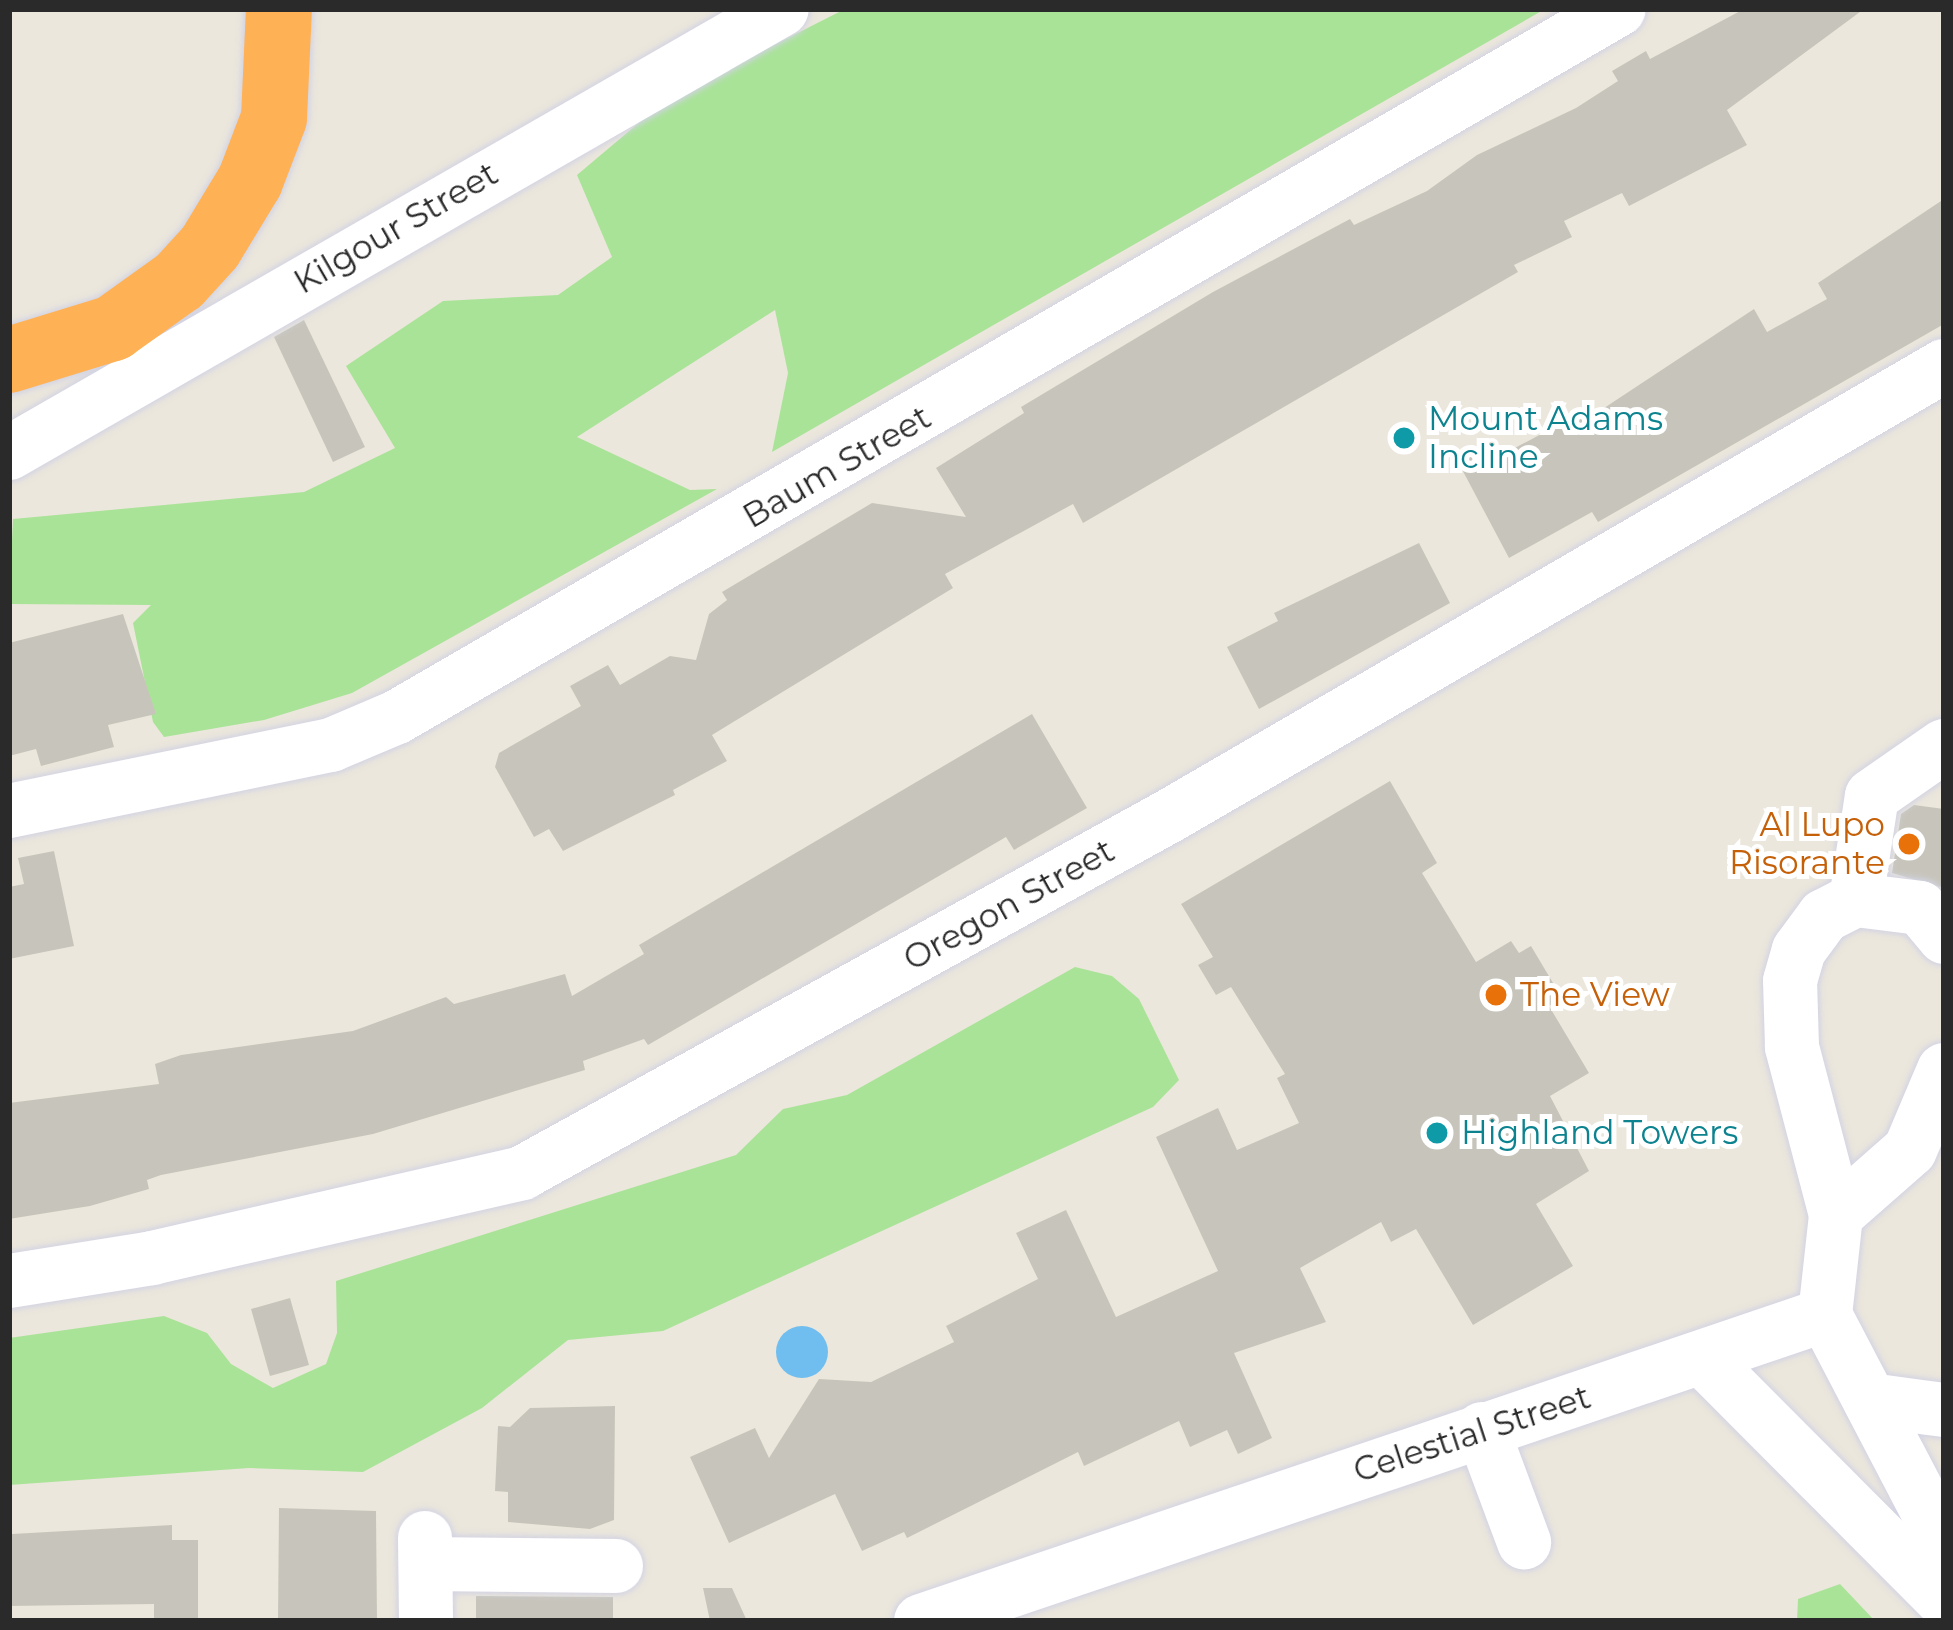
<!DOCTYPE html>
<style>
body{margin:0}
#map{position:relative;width:1953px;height:1630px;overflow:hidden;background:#ece7dc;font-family:Montserrat,sans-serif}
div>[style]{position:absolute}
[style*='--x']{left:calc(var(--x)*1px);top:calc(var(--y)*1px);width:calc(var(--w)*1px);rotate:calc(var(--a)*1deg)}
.green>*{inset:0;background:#a9e398}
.water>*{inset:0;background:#6fbeef}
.round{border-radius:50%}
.building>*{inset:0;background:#c7c5bb}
.roads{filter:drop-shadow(0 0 3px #d2d3e3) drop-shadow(0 0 3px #d2d3e3)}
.minor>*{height:54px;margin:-27px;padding:0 27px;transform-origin:27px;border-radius:27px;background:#fff}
.highway>*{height:66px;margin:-33px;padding:0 33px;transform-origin:33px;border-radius:33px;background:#ffb255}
.dots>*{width:33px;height:33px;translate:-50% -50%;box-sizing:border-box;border:6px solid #fff;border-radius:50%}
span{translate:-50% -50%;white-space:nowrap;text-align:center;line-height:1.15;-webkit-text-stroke:10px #fff;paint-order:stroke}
.street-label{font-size:33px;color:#2a2a2a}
.culture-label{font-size:33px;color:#0d838f}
.left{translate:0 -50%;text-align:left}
.food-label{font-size:33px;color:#c56008}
.right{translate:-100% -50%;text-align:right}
.frame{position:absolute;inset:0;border:12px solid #2a2a2a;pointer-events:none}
</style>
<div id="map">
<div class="green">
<i style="clip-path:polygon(845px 9px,1545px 9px,772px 452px,788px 373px,775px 310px,577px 437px,690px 490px,717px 489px,352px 693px,264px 720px,164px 737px,153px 722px,133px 623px,151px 605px,9px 604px,13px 519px,304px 492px,395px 448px,346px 366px,443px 301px,558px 295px,612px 257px,577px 175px,667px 99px)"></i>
<i style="clip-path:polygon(1075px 967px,1112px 976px,1139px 999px,1179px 1080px,1153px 1107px,663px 1331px,568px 1340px,482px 1408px,363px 1472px,249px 1468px,9px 1485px,9px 1338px,164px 1316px,207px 1333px,231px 1364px,273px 1388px,326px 1364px,337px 1333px,336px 1281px,736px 1155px,783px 1109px,847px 1095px)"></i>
<i style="clip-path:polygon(1840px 1584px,1875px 1621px,1797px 1621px,1798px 1599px)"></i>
</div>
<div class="water">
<i class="round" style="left:776px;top:1326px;width:52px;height:52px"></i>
</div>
<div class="building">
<i style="clip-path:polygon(1744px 9px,1864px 9px,1727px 110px,1747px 145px,1629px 206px,1622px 193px,1564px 221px,1572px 237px,1514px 265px,1518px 272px,1083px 523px,1073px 504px,945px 574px,953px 588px,712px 735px,727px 761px,673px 790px,675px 795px,563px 851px,549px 829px,534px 837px,495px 767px,499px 753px,581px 706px,570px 686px,608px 665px,620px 685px,670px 656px,696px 660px,709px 614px,727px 600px,722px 592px,872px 503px,966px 517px,936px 468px,1024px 413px,1021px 407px,1213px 292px,1350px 219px,1354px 225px,1427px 191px,1477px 155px,1576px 108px,1618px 81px,1612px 71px,1646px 51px,1650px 59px)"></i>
<i style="clip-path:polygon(1944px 199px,1944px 324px,1598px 522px,1592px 512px,1509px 558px,1457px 460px,1490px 442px,1498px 457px,1588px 409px,1592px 416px,1754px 309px,1767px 332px,1827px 299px,1818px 283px)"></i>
<i style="clip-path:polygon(304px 320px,365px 447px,333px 462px,274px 337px)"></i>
<i style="clip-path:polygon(1419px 543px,1450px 603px,1259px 709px,1227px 647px,1278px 621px,1274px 613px)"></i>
<i style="clip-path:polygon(123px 614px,156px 714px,108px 725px,114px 747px,41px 766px,36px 749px,9px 756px,9px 643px)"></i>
<i style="clip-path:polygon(1032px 714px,1087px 808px,1014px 850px,1006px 837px,648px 1045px,644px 1039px,583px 1061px,585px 1070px,373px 1134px,161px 1175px,147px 1180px,149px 1189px,90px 1206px,9px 1219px,9px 1103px,159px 1084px,155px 1064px,181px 1055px,353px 1031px,446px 997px,454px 1004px,565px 974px,572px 996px,644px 954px,639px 945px)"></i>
<i style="clip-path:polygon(1390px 781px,1437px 863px,1422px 873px,1476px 962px,1511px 941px,1519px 953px,1531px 946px,1562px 998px,1549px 1006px,1589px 1073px,1550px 1096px,1589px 1171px,1536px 1204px,1573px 1266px,1473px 1325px,1416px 1229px,1391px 1242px,1381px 1222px,1300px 1268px,1326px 1322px,1234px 1353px,1272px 1438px,1238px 1454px,1227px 1430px,1190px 1447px,1179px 1421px,1084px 1466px,1078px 1452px,907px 1538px,904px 1532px,862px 1551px,835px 1494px,729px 1543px,690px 1457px,755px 1428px,769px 1458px,819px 1379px,871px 1382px,954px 1342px,946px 1326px,1038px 1279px,1016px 1233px,1066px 1210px,1116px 1317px,1218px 1271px,1156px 1137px,1218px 1108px,1237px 1150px,1299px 1123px,1277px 1078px,1285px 1074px,1231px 987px,1216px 995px,1198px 965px,1213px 957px,1181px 904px)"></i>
<i style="clip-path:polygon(1914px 805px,1944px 809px,1944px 888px,1892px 873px,1901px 814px)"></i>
<i style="clip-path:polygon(54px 851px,74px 946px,9px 959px,9px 887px,24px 884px,18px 858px)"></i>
<i style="clip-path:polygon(290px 1298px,309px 1365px,270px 1376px,251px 1309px)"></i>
<i style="clip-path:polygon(615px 1406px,614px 1520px,590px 1529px,508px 1522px,508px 1492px,495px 1491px,498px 1426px,510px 1427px,530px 1408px)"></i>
<i style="clip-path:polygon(279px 1508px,376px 1511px,377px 1621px,278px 1621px)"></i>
<i style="clip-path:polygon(172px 1525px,172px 1540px,198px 1540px,198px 1621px,154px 1621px,154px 1604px,9px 1606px,12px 1534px)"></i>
<i style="clip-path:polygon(703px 1588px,732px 1588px,747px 1621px,710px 1621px)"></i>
<i style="clip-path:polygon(476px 1596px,613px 1597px,613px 1621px,476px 1621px)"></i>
</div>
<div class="roads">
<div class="minor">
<i style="--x:9;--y:453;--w:891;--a:-29.87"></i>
<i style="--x:9;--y:811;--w:329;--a:-11.6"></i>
<i style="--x:331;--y:745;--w:72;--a:-23"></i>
<i style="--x:397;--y:717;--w:1412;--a:-30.09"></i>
<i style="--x:1856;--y:900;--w:105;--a:-81.3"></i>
<i style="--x:1872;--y:796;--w:88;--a:-34.8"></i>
<i style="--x:1836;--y:1215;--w:98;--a:-41.3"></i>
<i style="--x:1910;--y:1150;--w:87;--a:-67"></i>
<i style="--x:9;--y:1281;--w:145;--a:-9.1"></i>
<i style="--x:152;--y:1258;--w:380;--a:-12.9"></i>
<i style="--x:522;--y:1173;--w:741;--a:-28.88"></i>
<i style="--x:1171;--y:815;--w:894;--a:-30.15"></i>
<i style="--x:1825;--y:1315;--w:101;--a:-83.7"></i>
<i style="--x:1836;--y:1215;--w:174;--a:-104.7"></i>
<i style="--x:1792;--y:1047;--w:66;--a:-91.7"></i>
<i style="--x:1790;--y:981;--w:32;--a:-74"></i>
<i style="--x:1799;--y:950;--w:42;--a:-53.7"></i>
<i style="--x:1824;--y:916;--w:36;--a:-27"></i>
<i style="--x:1856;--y:900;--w:64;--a:7.1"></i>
<i style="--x:1920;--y:908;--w:38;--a:50"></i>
<i style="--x:1825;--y:1315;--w:257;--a:62.4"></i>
<i style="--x:1706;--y:1362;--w:337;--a:45.1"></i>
<i style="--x:1870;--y:1400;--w:75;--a:7.7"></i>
<i style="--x:1482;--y:1429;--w:121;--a:69.6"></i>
<i style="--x:425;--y:1538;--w:83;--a:89.3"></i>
<i style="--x:426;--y:1564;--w:190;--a:0.6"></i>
<i style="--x:921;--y:1621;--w:954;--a:-18.7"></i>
</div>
<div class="highway">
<i style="--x:9;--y:360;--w:109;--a:-17.1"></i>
<i style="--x:113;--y:328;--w:81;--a:-35.5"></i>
<i style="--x:179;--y:281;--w:46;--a:-47.6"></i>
<i style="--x:210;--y:247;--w:77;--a:-58.8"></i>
<i style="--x:250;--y:181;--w:67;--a:-69.1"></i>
<i style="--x:274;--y:118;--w:109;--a:-87.4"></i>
</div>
</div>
<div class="dots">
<i style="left:1404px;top:438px;background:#0f9aa8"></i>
<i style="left:1909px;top:844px;background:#e8710a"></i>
<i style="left:1496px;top:995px;background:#e8710a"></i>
<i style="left:1437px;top:1133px;background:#0f9aa8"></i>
</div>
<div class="street-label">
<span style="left:396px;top:228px;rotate:-30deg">Kilgour Street</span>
<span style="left:837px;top:467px;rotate:-30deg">Baum Street</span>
<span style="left:1009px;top:905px;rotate:-29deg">Oregon Street</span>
<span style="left:1472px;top:1434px;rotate:-18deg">Celestial Street</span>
</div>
<div class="culture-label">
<span class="left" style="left:1428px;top:438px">Mount Adams<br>Incline</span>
<span class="left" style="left:1461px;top:1133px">Highland Towers</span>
</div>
<div class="food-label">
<span class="right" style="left:1885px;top:844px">Al Lupo<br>Risorante</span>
<span class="left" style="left:1520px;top:995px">The View</span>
</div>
<div class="frame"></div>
</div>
